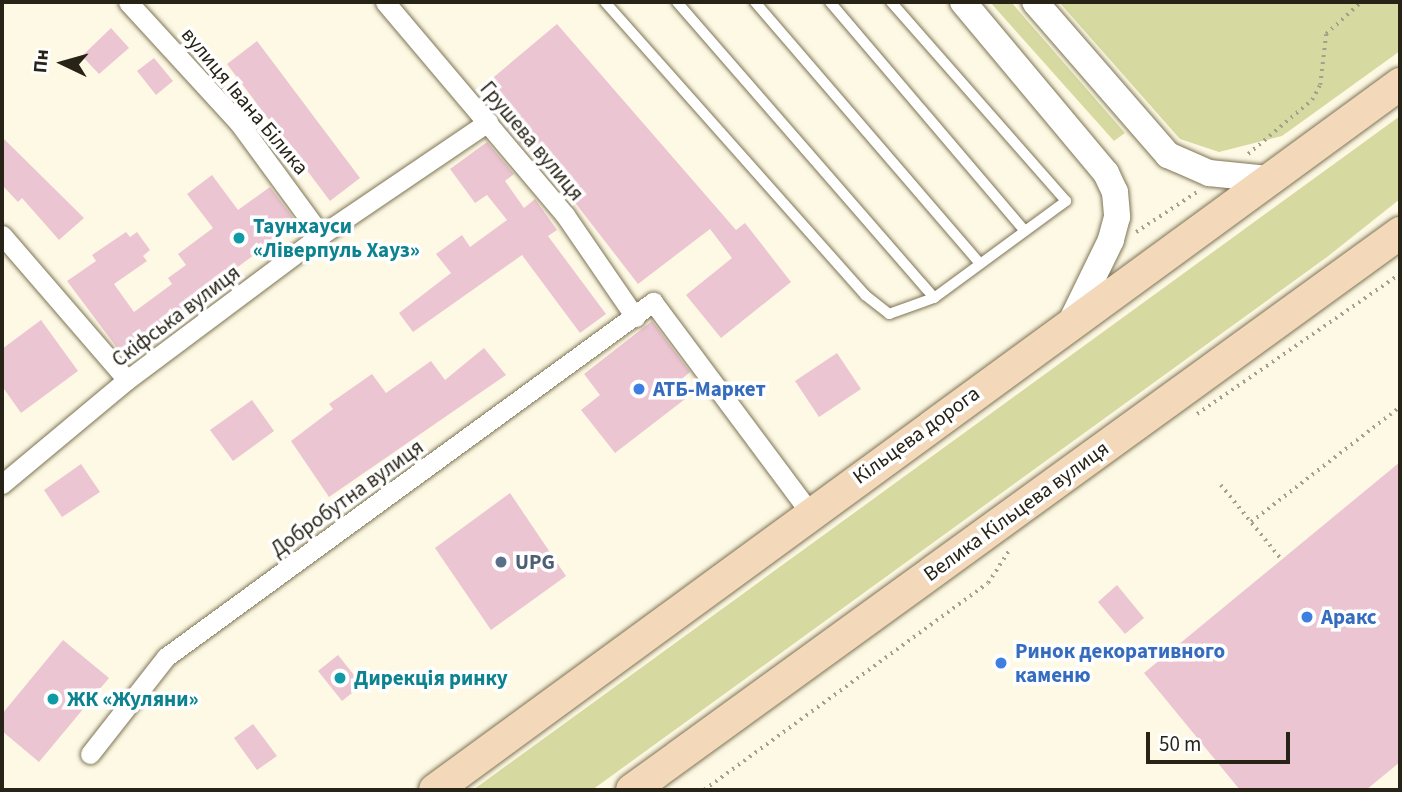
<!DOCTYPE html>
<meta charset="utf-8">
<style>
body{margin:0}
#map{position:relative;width:1402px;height:792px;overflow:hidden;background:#fef9e4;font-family:"Source Sans 3",sans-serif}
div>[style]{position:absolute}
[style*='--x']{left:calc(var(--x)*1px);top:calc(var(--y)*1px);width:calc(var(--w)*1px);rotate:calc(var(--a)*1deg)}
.green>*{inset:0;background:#d6d9a0}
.building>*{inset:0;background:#ecc5d2}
.path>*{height:3.5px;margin-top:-1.75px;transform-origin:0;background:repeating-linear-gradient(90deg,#a4a08e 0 2px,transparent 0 7px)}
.roads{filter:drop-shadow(0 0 2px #7d7455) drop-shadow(0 0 2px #7d7455)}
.service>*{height:10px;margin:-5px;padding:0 5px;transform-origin:5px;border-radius:5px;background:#fff}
.minor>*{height:19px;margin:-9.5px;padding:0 9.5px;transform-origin:9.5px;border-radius:9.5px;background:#fff}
.secondary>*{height:26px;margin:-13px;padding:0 13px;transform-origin:13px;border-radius:13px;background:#fff}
.trunk>*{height:32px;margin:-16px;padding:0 16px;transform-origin:16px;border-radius:16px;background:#f4d8ba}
.dots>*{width:19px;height:19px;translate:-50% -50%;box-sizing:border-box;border:4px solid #fff;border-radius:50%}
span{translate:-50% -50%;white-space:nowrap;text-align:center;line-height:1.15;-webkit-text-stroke:7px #fff;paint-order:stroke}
.street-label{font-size:21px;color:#272316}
.culture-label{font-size:21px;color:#0d838f;font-weight:700}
.left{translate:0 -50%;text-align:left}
.shop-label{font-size:21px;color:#366cbe;font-weight:700}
.service-label{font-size:21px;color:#4e5e75;font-weight:700}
.frame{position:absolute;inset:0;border:4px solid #272316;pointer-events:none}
.north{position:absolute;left:28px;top:28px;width:70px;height:70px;-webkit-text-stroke:5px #fff;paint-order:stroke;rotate:275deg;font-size:19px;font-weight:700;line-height:28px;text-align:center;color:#272316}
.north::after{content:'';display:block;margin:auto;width:24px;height:32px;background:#272316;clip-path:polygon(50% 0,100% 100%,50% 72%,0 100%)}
.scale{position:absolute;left:1146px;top:732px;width:144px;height:32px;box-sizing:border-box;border:4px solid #272316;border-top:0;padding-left:9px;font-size:21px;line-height:24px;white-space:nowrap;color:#272316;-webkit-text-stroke:5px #fff;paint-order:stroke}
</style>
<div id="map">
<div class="green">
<i style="clip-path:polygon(990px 2px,1011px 2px,1125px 133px,1114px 141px)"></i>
<i style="clip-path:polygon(1059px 2px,1400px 2px,1400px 51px,1282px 136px,1219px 152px,1180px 139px)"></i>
<i style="clip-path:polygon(1400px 116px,1400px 199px,1327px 257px,592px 790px,473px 790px)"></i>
</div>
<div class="building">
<i style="clip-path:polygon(557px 24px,736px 230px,745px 223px,791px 282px,721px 338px,686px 295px,732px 258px,710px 229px,638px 284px,539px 156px,534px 160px,507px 127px,512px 123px,483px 86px)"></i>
<i style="clip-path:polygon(111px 28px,129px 48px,99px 74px,82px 56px)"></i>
<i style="clip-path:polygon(257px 41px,360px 178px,330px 201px,227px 64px)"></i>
<i style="clip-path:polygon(154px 58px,173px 81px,156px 95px,137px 71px)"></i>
<i style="clip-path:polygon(2px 137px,84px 218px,59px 240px,22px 198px,18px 202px,2px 185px)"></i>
<i style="clip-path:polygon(487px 142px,514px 174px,505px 181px,524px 208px,535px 199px,557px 230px,548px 236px,606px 314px,580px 333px,522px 255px,413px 332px,399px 313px,451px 273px,436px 254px,462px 235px,470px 247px,507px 220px,487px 195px,475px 203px,450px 169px)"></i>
<i style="clip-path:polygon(212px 175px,238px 210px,270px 187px,297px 223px,200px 295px,206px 303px,127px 361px,67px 281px,96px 261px,92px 255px,126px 232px,130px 237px,137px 232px,150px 250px,143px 256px,147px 261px,114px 284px,134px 312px,172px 284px,168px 278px,186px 265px,178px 254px,213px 228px,187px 194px)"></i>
<i style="clip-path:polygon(41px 320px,78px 371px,21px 413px,2px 386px,2px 349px)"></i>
<i style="clip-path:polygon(652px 321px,690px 372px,678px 382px,689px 396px,615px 453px,581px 410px,600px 395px,584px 374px)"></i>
<i style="clip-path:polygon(484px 348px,506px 375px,329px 497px,291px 441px,333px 409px,329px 404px,372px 374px,386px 393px,431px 361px,445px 380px)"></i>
<i style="clip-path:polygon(837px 353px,861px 389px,819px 417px,795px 381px)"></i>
<i style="clip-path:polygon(252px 400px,274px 431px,233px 461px,210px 430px)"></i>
<i style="clip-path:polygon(1400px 462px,1400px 762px,1366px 790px,1240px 790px,1144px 673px)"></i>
<i style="clip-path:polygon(81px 464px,100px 492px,62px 517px,44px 490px)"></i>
<i style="clip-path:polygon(510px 493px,566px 576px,491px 630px,435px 548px)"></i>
<i style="clip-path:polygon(1117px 585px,1144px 618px,1125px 634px,1098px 602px)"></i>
<i style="clip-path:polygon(63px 640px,109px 678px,39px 762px,2px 731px,2px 714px)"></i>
<i style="clip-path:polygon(338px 655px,362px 685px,342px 701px,318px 671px)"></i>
<i style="clip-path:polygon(253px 724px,277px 756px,257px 770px,234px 738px)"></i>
</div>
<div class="path">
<i style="--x:1248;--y:154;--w:84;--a:-40.2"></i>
<i style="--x:1312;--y:100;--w:17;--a:-62"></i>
<i style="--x:1320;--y:85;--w:51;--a:-83.3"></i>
<i style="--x:1326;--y:34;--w:47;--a:-42.4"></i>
<i style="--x:1136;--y:232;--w:73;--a:-33.3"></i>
<i style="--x:1197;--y:414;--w:247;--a:-34.6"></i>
<i style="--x:1221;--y:485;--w:97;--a:50.9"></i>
<i style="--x:1251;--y:522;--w:188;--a:-37.7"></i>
<i style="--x:704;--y:790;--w:351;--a:-36.1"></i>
<i style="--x:988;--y:583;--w:40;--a:-57.1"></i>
</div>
<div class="roads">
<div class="service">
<i style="--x:605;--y:2;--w:392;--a:48.4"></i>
<i style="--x:865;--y:295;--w:31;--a:38"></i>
<i style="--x:889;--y:314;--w:48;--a:-19.6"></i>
<i style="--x:934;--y:298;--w:164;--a:-36.3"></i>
<i style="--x:1066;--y:201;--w:265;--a:-131.3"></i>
<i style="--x:677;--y:2;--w:392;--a:49"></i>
<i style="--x:755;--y:2;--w:343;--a:49.3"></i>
<i style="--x:830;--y:2;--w:299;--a:49.6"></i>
</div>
<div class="minor">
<i style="--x:128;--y:2;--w:164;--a:47.5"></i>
<i style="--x:239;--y:123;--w:139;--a:53.8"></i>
<i style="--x:385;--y:2;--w:279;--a:49.8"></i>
<i style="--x:565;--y:215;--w:124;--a:55.5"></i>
<i style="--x:2;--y:235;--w:191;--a:49.2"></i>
<i style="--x:2;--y:484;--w:163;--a:-39.8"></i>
<i style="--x:127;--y:380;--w:242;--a:-36.8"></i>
<i style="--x:321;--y:235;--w:202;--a:-34.1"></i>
<i style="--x:90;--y:754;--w:123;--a:-51.9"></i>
<i style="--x:166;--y:657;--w:603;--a:-36.09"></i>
<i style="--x:653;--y:302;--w:263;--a:53.3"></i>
</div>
<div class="secondary">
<i style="--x:963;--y:2;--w:223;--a:50.1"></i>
<i style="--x:1106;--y:173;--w:21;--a:65"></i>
<i style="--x:1115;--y:192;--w:25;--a:85"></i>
<i style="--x:1117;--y:217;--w:24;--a:105"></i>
<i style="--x:1111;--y:240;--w:91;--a:116"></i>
<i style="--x:1035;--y:2;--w:203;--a:49"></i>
<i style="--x:1168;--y:155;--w:45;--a:23.7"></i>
<i style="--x:1209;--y:173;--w:59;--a:5.8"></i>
</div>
<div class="trunk">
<i style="--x:435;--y:790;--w:1196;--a:-36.19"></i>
<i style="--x:632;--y:790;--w:949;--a:-35.95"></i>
</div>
</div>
<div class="dots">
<i style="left:239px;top:238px;background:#0f9aa8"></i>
<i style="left:639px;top:389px;background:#3f7fe0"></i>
<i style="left:501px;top:562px;background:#5c6f8a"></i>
<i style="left:1307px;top:617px;background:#3f7fe0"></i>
<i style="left:1001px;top:663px;background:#3f7fe0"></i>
<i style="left:340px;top:678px;background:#0f9aa8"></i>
<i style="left:53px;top:699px;background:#0f9aa8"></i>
</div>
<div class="street-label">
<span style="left:245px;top:101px;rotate:50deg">вулиця Івана Білика</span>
<span style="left:532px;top:141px;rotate:50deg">Грушева вулиця</span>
<span style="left:176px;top:316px;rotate:-37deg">Скіфська вулиця</span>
<span style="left:916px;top:435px;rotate:-36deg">Кільцева дорога</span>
<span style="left:347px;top:498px;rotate:-36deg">Добробутна вулиця</span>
<span style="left:1016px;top:511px;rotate:-36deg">Велика Кільцева вулиця</span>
</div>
<div class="culture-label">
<span class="left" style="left:253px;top:238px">Таунхауси<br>«Ліверпуль Хауз»</span>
<span class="left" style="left:354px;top:678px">Дирекція ринку</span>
<span class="left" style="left:67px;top:699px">ЖК «Жуляни»</span>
</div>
<div class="shop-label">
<span class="left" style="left:653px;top:389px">АТБ-Маркет</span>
<span class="left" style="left:1321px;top:617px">Аракс</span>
<span class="left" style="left:1015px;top:663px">Ринок декоративного<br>каменю</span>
</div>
<div class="service-label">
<span class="left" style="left:515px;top:562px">UPG</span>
</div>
<div class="frame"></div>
<div class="north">Пн</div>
<div class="scale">50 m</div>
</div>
